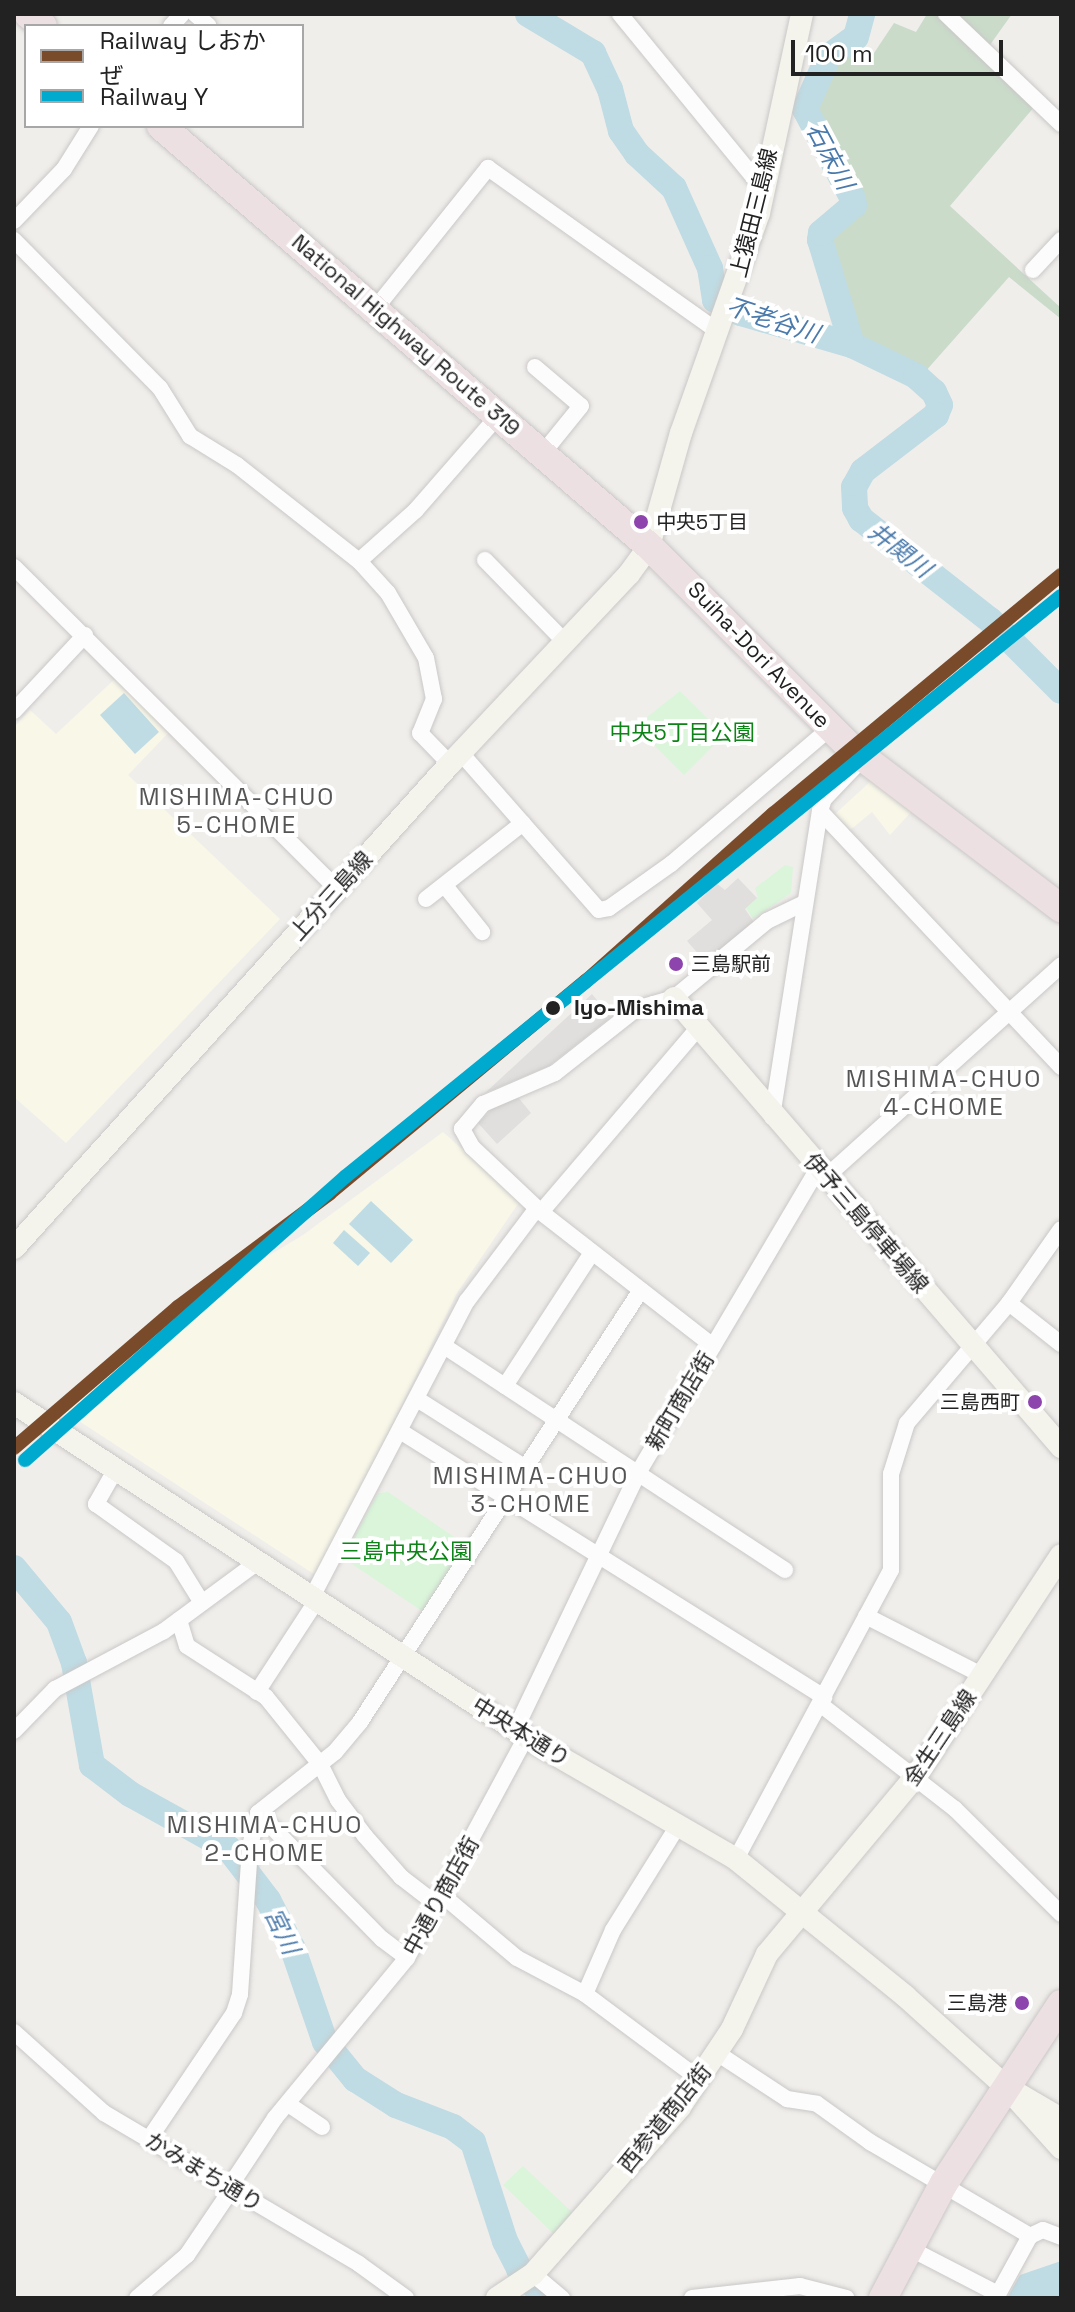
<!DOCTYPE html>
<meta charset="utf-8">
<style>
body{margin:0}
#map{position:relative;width:1075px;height:2312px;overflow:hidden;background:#f0eeeb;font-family:"Space Grotesk","Noto Sans JP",sans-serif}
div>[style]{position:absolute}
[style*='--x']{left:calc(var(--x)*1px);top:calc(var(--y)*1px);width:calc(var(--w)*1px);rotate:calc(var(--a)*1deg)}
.education>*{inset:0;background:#f8f7e8}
.cemetery>*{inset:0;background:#cadbca}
.park>*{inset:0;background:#daf5da}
.parking>*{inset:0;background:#e0dfde}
.water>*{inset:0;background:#bfdbe3}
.river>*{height:26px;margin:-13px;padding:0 13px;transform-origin:13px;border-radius:13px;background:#bfdbe3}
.roads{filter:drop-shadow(0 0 2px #c9c8c7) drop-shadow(0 0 2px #c9c8c7)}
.street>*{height:16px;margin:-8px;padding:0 8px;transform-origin:8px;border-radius:8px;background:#fdfcfc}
.secondary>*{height:22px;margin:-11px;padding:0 11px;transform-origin:11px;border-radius:11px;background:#f4f4ed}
.highway>*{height:28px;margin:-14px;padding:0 14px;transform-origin:14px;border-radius:14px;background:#ece0e2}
.rail-1>*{height:14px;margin:-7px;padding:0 7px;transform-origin:7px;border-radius:7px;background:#7a4b2a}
.rail-2>*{height:14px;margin:-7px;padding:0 7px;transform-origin:7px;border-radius:7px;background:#00a9ce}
.dots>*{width:22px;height:22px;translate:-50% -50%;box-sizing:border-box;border:4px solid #fff;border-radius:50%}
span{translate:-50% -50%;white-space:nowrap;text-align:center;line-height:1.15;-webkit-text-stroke:8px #fff;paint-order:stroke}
.bus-label{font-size:20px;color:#222}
.left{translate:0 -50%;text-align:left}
.right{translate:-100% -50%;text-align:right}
.street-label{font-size:22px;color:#222}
.park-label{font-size:22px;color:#0c8416}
.stop-label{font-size:22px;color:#222;font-weight:700}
.water-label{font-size:24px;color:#4a7aab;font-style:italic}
.neighbourhood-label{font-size:24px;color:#555;letter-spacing:2px}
.frame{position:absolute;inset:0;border:16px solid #222;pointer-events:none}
.legend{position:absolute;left:24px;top:24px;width:280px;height:104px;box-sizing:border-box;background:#fff;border:2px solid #a7a7a7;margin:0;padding:10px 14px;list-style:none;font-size:24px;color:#222}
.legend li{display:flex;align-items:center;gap:16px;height:40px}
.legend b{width:40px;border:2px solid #a7a7a7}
.scale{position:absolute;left:791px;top:40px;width:212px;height:36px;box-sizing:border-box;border:4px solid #222;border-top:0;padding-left:10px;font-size:24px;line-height:28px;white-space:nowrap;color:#222;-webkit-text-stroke:6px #fff;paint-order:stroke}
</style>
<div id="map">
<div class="education">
<i style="clip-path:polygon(118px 676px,170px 731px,128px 775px,280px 919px,66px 1143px,14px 1097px,14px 727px,30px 710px,56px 734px)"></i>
<i style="clip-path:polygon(872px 780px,911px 812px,890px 835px,872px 812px,850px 830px,835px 814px)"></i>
<i style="clip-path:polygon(443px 1132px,520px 1201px,457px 1293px,317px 1576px,62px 1410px,205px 1294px,303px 1235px)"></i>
</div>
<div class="cemetery">
<i style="clip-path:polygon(927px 14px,1012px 14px,982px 56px,1035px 106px,950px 206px,1061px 308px,1061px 319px,1009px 277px,924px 373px,857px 339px,825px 245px,826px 238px,857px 208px,860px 196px,812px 109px,813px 94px,835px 58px,851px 48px,868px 62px,894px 23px,916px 32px)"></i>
</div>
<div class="park">
<i style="clip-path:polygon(680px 691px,724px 735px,684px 775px,640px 731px,642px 721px)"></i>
<i style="clip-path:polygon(785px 865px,793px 867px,791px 893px,753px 919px,746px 908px,758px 897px,755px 888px)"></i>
<i style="clip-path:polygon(388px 1492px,469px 1547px,425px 1613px,343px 1558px,378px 1493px)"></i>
<i style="clip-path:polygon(523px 2166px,576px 2216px,558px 2238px,503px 2185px)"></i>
</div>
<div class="parking">
<i style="clip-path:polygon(738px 878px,757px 898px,745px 909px,756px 925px,708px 965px,687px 941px,712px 920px,697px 903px,716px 883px,725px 890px)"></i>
<i style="clip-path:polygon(592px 994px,611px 1017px,549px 1066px,485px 1093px)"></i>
<i style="clip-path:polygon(517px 1096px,531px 1113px,497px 1144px,478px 1123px,497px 1104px)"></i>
</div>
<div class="water">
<i style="clip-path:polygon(124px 693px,159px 732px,135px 754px,100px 715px)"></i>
<i style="clip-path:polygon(371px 1201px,413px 1240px,391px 1263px,349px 1224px)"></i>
<i style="clip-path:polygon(344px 1230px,370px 1253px,358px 1266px,333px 1243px)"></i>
<i style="clip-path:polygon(1061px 2261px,1061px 2298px,1007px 2298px,1020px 2275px)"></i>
</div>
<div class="river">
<i style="--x:528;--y:14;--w:76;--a:31"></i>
<i style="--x:593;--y:53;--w:40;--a:65"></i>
<i style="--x:610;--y:89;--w:43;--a:75.3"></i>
<i style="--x:621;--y:131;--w:28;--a:55"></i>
<i style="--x:637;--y:154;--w:50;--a:42.6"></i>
<i style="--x:674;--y:188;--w:88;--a:65.8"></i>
<i style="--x:710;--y:268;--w:32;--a:81"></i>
<i style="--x:715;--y:300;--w:29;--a:27"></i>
<i style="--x:741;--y:313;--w:116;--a:16.1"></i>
<i style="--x:852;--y:345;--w:71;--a:25.8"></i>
<i style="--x:916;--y:376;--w:24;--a:42"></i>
<i style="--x:934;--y:392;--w:14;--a:65"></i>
<i style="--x:940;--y:405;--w:11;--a:112"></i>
<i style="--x:936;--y:415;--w:92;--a:142.5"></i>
<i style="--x:863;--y:471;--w:18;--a:119"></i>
<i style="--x:854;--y:487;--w:21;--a:87"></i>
<i style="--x:855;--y:508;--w:13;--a:61"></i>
<i style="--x:861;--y:519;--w:164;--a:38.1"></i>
<i style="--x:990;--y:620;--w:100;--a:45"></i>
<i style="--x:852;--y:345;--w:110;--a:-106.9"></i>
<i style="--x:820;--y:240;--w:7;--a:-82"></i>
<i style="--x:821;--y:233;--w:43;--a:-40.3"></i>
<i style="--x:854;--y:205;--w:6;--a:-99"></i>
<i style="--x:853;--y:199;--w:102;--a:-118.1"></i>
<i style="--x:805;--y:109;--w:57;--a:-66.1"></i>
<i style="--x:828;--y:57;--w:34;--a:-36"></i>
<i style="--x:856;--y:37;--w:24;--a:-75"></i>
<i style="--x:14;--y:1568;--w:70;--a:50.2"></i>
<i style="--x:59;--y:1622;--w:44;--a:69.9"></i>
<i style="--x:74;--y:1663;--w:104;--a:80"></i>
<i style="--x:92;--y:1765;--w:48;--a:37.3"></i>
<i style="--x:130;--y:1794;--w:113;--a:29.1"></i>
<i style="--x:229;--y:1849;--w:64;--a:52.6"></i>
<i style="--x:268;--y:1900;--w:55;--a:63"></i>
<i style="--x:293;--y:1949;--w:98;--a:71"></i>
<i style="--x:325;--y:2042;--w:48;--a:51"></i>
<i style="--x:355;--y:2079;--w:49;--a:32.4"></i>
<i style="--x:396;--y:2105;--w:61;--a:21.1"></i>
<i style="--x:453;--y:2127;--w:25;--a:37"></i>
<i style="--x:473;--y:2142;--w:104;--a:72.1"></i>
<i style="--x:505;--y:2241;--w:31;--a:63"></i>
<i style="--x:519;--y:2269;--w:39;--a:48"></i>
</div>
<div class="roads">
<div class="street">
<i style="--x:195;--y:14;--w:18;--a:41"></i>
<i style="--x:620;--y:14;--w:226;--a:50.7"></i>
<i style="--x:946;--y:14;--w:159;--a:43.7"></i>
<i style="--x:171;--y:26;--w:16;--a:-47"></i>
<i style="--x:14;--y:221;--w:72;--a:-46.1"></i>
<i style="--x:64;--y:169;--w:51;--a:-57.9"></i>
<i style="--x:14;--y:240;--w:208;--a:45.4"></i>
<i style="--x:160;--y:388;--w:57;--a:58"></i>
<i style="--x:190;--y:436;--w:55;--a:31.7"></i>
<i style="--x:237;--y:465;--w:155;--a:38.2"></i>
<i style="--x:359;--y:561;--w:43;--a:47.8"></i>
<i style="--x:388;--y:593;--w:75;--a:59.7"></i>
<i style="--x:426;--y:658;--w:42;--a:79"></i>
<i style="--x:434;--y:699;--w:37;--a:112"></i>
<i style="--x:420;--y:733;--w:43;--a:45.9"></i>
<i style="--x:1033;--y:270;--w:41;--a:-47"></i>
<i style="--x:375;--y:309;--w:181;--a:-51.3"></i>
<i style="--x:488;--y:168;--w:283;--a:35.4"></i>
<i style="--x:535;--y:367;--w:60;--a:40.3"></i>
<i style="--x:581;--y:406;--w:60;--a:129"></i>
<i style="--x:485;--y:560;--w:112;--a:45.7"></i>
<i style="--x:359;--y:561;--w:76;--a:-41.8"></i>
<i style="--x:416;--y:510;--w:126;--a:-48.9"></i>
<i style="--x:14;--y:567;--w:456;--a:44.9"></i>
<i style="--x:14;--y:711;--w:104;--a:-46.9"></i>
<i style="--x:460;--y:752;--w:210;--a:48.7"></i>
<i style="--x:599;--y:910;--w:10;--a:-11"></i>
<i style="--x:609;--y:908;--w:76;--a:-35.4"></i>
<i style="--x:671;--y:864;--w:209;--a:-40.5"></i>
<i style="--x:820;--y:811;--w:352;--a:46.7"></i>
<i style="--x:446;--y:887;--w:58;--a:51.3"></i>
<i style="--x:426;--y:899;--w:123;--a:-38.1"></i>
<i style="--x:772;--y:1117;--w:310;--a:-81.1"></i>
<i style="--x:820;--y:811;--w:13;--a:-72"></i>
<i style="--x:824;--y:799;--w:57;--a:-46.4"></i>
<i style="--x:827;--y:1176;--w:315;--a:-42"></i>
<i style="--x:541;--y:1212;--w:242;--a:-49.5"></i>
<i style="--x:1009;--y:1303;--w:66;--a:38.3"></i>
<i style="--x:444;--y:1346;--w:408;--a:33.3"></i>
<i style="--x:713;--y:1346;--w:218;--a:-142.1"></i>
<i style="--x:541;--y:1212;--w:95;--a:-136.7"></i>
<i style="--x:472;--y:1147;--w:21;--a:-119"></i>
<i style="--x:462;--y:1129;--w:33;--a:-50"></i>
<i style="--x:483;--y:1104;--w:78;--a:-23.3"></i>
<i style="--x:555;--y:1073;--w:103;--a:-38.3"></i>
<i style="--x:636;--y:1009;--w:40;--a:-16"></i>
<i style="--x:674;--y:998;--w:121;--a:-39.6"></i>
<i style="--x:767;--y:921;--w:41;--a:-25.9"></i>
<i style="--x:505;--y:1386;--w:158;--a:-56.9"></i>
<i style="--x:417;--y:1399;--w:127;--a:32.4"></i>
<i style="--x:400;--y:1431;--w:501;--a:32.1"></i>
<i style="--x:117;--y:1467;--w:43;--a:119.6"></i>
<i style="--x:96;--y:1504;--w:98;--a:35.5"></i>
<i style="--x:176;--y:1561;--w:49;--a:58.2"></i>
<i style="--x:312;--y:1597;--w:334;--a:-62.4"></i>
<i style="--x:467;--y:1301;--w:116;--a:-53"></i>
<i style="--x:866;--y:1616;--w:130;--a:27"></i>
<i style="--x:179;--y:1620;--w:27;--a:73"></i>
<i style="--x:187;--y:1646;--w:94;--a:32.8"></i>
<i style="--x:266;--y:1697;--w:86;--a:51.1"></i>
<i style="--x:320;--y:1764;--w:40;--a:63.4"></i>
<i style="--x:338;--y:1800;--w:45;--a:53.1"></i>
<i style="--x:365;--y:1836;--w:55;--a:48.7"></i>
<i style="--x:401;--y:1877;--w:44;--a:37.6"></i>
<i style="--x:257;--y:1692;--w:110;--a:-56.9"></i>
<i style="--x:820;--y:1704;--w:171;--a:37.9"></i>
<i style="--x:955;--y:1809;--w:149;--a:44.7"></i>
<i style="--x:515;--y:1730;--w:285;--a:-64.4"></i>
<i style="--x:638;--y:1473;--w:356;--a:-59.4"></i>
<i style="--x:14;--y:1731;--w:59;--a:-45.7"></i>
<i style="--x:55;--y:1689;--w:123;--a:-28"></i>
<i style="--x:164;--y:1631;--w:118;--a:-36.4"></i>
<i style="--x:258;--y:1813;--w:177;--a:45.5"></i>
<i style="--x:382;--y:1939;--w:31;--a:37"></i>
<i style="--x:736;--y:1859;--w:328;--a:-61.8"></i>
<i style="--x:891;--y:1570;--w:96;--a:-90"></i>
<i style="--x:891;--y:1474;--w:53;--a:-72.6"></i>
<i style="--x:907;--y:1423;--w:157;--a:-49.6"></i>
<i style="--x:1009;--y:1303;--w:90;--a:-54.9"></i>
<i style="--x:441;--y:1894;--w:99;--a:40.1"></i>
<i style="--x:517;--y:1958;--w:77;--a:27.9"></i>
<i style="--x:585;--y:1994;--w:70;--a:-66.4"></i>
<i style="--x:613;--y:1930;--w:121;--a:-58.1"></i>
<i style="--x:585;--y:1994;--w:142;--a:36.7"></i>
<i style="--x:14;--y:2032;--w:121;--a:42"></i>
<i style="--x:104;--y:2113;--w:296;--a:30.6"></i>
<i style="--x:359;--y:2264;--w:58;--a:35.9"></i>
<i style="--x:717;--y:2053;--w:84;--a:33.3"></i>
<i style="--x:787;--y:2099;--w:30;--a:9"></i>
<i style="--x:817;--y:2104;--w:65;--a:35.6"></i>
<i style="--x:870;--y:2142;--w:186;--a:30.4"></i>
<i style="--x:288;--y:2104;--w:41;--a:34.1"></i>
<i style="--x:149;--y:2139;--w:152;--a:-56"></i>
<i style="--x:234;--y:2013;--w:20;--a:-72"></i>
<i style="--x:240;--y:1994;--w:148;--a:-86.1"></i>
<i style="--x:250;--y:1846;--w:34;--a:-76"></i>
<i style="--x:258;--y:1813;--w:98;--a:-38.4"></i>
<i style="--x:335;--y:1752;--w:39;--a:-50"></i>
<i style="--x:360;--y:1722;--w:515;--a:-56.96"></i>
<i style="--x:228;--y:2189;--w:85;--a:-56.5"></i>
<i style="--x:275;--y:2118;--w:207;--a:-50.5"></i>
<i style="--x:407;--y:1958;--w:251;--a:-61.7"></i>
<i style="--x:909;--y:2248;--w:100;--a:27.3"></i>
<i style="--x:533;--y:2274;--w:38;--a:40"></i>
<i style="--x:137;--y:2298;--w:66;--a:-40.7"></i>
<i style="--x:187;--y:2255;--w:78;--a:-55.9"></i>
<i style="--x:692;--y:2298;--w:109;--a:-6.3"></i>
<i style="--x:800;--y:2286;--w:48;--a:14.6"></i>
<i style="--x:996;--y:2298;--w:71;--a:-61.3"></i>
<i style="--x:1030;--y:2236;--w:14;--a:-25"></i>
<i style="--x:1043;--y:2230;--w:19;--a:21"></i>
</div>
<div class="secondary">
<i style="--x:674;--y:998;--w:593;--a:49.24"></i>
<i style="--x:14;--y:1248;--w:651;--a:-47.99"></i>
<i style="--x:450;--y:764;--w:261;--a:-46.7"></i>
<i style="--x:629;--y:574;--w:34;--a:-54"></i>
<i style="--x:649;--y:546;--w:117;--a:-74.2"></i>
<i style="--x:681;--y:433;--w:233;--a:-70.5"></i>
<i style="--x:759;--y:213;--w:204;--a:-77.8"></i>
<i style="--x:14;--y:1403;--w:624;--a:33.1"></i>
<i style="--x:537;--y:1744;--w:230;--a:30"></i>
<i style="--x:736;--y:1859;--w:218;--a:39"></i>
<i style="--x:905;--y:1996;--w:137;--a:42"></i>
<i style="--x:1007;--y:2088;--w:81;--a:48"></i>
<i style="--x:1015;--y:2092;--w:53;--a:30.4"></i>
<i style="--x:497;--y:2298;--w:43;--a:-33.7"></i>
<i style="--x:533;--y:2274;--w:222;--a:-48.6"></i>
<i style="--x:680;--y:2107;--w:94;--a:-56.3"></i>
<i style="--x:732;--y:2029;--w:83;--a:-65"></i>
<i style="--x:767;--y:1954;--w:232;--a:-50.1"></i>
<i style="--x:916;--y:1776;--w:264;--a:-56.7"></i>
</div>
<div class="highway">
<i style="--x:28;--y:14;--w:19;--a:39"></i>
<i style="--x:161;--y:126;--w:644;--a:40.72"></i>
<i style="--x:649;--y:546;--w:287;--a:45"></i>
<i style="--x:852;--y:749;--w:263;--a:37.3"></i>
<i style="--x:883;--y:2298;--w:130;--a:-62.1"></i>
<i style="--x:944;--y:2183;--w:214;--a:-56.8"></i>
</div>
</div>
<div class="rail-1">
<i style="--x:14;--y:1448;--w:216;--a:-40.7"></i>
<i style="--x:178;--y:1307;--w:189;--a:-36.8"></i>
<i style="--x:329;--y:1194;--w:334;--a:-39.7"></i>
<i style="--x:586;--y:981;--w:251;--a:-41.8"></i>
<i style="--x:773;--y:814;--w:374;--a:-39.7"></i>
</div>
<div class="rail-2">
<i style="--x:25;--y:1460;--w:427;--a:-41.5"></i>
<i style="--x:345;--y:1177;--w:922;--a:-39.06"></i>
</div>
<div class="dots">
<i style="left:641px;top:522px;background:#8e44ad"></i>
<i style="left:676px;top:964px;background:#8e44ad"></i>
<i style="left:553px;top:1008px;background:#222"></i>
<i style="left:1035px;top:1402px;background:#8e44ad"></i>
<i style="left:1022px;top:2003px;background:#8e44ad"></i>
</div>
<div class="bus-label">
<span class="left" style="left:656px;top:522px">中央5丁目</span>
<span class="left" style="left:691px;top:964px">三島駅前</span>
<span class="right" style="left:1020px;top:1402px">三島西町</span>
<span class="right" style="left:1007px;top:2003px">三島港</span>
</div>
<div class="street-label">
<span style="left:754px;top:213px;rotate:-76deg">上猿田三島線</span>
<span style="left:406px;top:335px;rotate:41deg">National Highway Route 319</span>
<span style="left:759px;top:655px;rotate:46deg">Suiha-Dori Avenue</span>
<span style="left:331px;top:896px;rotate:-48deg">上分三島線</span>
<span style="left:866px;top:1223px;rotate:49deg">伊予三島停車場線</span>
<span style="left:680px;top:1401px;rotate:-59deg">新町商店街</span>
<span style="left:521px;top:1732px;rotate:32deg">中央本通り</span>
<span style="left:940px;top:1738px;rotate:-56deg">金生三島線</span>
<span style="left:441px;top:1896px;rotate:-61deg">中通り商店街</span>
<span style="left:665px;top:2118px;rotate:-51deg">西参道商店街</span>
<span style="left:204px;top:2172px;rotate:31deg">かみまち通り</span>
</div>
<div class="park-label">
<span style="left:682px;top:733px">中央5丁目公園</span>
<span style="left:406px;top:1552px">三島中央公園</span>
</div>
<div class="stop-label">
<span class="left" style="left:574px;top:1008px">Iyo-Mishima</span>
</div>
<div class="water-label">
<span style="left:830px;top:156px;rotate:62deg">石床川</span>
<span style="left:773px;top:320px;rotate:18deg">不老谷川</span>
<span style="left:900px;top:550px;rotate:38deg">井関川</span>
<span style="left:282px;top:1931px;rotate:64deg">宮川</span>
</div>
<div class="neighbourhood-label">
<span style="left:237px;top:811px">MISHIMA-CHUO<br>5-CHOME</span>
<span style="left:944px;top:1093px">MISHIMA-CHUO<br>4-CHOME</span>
<span style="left:531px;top:1490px">MISHIMA-CHUO<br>3-CHOME</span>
<span style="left:265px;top:1839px">MISHIMA-CHUO<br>2-CHOME</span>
</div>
<div class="frame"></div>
<ul class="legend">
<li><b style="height:10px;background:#7a4b2a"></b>Railway しおかぜ</li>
<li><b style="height:10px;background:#00a9ce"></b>Railway Y</li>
</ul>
<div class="scale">100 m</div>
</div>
